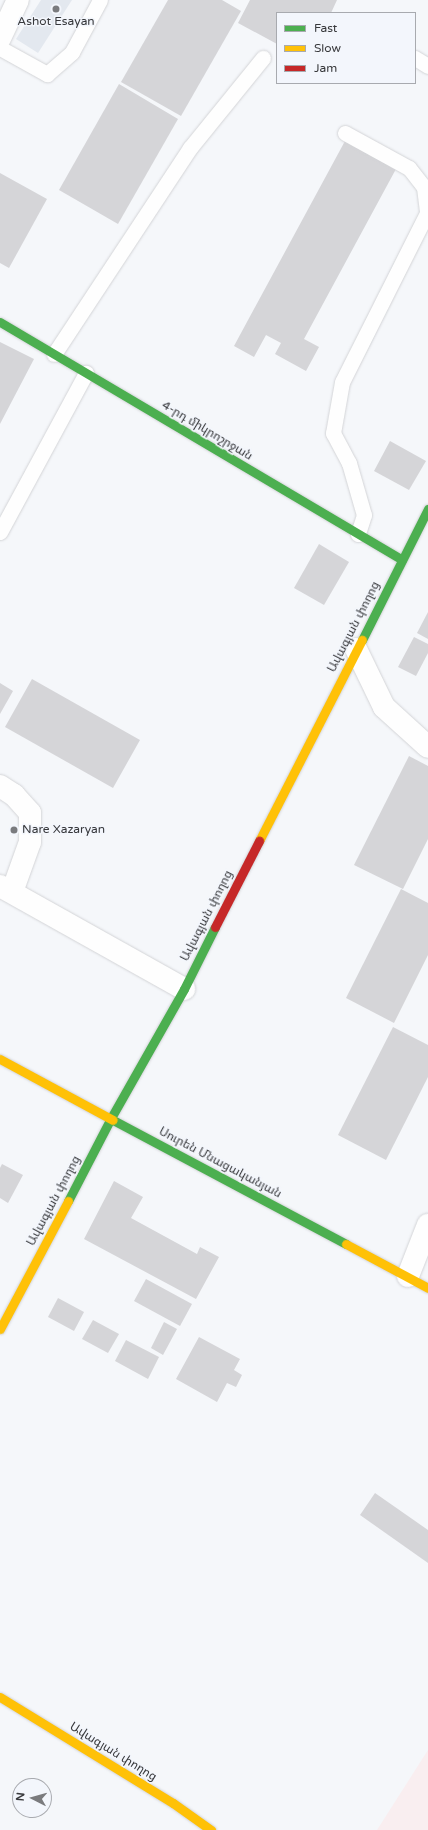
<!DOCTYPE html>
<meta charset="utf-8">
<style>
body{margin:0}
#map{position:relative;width:428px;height:1830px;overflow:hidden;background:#f5f7fa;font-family:"Varela Round","Noto Sans Armenian",sans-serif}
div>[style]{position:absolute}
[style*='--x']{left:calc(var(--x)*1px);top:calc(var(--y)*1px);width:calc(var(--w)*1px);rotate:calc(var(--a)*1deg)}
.built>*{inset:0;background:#e3e8ef}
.education>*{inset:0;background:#f9eef0}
.building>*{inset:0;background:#d5d5d8}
.roads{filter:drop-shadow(0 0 1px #d3d4d7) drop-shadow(0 0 1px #d3d4d7)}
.lane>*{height:15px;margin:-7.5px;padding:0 7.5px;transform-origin:7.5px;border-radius:7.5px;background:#fefefe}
.street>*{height:22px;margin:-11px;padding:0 11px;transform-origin:11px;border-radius:11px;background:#fefefe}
.fast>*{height:9px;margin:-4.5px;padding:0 4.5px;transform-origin:4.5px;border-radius:4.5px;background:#4caf50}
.slow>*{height:9px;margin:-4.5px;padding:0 4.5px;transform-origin:4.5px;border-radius:4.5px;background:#ffc107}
.jam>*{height:9px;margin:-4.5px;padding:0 4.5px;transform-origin:4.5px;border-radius:4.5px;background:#c62828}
.dots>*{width:11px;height:11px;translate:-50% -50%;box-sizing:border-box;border:2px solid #f3f6fc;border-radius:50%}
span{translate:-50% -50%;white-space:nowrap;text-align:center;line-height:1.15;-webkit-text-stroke:3px #f3f6fc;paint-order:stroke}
.poi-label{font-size:12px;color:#37383b}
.left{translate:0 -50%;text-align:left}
.street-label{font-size:12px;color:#37383b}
.legend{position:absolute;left:276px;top:12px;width:140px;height:72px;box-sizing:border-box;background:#f3f6fc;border:1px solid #a8aaaf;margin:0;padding:5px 7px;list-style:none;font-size:12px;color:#37383b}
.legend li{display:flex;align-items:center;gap:8px;height:20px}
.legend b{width:20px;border:1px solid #a8aaaf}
.north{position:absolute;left:12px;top:1778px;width:40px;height:40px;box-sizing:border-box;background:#f3f6fc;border:1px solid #a8aaaf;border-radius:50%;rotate:276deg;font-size:11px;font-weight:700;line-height:16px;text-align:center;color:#37383b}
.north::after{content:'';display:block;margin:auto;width:14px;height:18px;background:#7a7b7e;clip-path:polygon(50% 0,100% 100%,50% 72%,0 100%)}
</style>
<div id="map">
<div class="built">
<i style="clip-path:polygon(41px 0,72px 0,38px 53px,16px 39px)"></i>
</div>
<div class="education">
<i style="clip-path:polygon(428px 1750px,428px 1830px,377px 1830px)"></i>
</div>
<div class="building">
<i style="clip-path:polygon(168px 0,222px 0,241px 11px,181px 116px,121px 82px)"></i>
<i style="clip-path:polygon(250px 0,337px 0,331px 13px,277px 13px,277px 44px,238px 23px)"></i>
<i style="clip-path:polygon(119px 84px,178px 119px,118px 224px,59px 190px)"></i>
<i style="clip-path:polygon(345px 141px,396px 169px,304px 339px,319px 347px,306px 371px,275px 354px,281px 343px,266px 335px,254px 357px,234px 346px)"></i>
<i style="clip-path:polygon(0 173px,47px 199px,9px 268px,0 263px)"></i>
<i style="clip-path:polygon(0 342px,34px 359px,0 424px)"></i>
<i style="clip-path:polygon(390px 441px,426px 461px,409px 490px,374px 471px)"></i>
<i style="clip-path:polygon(319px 544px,349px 562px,324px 605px,294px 588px)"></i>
<i style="clip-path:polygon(428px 612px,428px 639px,417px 633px)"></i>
<i style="clip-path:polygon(414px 637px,428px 644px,428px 653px,416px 676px,398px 667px)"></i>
<i style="clip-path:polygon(32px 679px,140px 740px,113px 788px,5px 727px)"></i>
<i style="clip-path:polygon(0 683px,13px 691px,0 714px)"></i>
<i style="clip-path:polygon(409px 756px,428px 766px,428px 839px,403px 889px,354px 865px)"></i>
<i style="clip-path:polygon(401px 889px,428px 903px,428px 955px,394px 1023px,346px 998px)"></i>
<i style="clip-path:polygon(393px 1027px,428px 1045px,428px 1077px,386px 1160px,338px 1135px)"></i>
<i style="clip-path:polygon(2px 1164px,23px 1175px,8px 1203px,0 1198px,0 1168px)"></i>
<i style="clip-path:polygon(114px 1181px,143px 1197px,131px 1218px,197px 1254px,200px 1247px,219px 1257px,196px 1299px,84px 1239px)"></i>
<i style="clip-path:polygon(146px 1279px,192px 1304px,180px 1326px,134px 1301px)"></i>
<i style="clip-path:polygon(58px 1298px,84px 1312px,74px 1331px,48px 1317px)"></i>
<i style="clip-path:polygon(93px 1320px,119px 1334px,108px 1353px,82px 1339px)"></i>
<i style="clip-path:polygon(164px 1322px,177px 1329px,163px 1355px,151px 1348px)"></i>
<i style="clip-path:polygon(199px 1337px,240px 1359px,234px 1370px,242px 1375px,236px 1387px,227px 1383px,217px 1402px,176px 1379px)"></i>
<i style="clip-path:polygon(126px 1340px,159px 1357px,148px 1379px,115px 1361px)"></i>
<i style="clip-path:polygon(375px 1493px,428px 1530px,428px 1563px,360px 1515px)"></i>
</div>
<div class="roads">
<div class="lane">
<i style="--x:0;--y:48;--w:54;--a:29"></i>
<i style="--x:47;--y:74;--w:33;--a:-41"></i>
<i style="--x:72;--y:52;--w:59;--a:-61.7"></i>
<i style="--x:415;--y:58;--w:15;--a:32"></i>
<i style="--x:345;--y:133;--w:73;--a:28.7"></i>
<i style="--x:409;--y:168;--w:24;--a:52"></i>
<i style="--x:424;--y:187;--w:26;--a:83"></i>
<i style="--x:427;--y:213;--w:189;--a:116.7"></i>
<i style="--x:342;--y:382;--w:52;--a:100"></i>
<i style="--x:333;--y:433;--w:34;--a:62"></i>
<i style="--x:349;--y:463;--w:54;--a:73.9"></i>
<i style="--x:364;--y:515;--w:20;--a:108"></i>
<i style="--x:54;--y:354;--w:247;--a:-56.6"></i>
<i style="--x:190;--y:148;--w:116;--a:-51"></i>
<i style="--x:0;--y:532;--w:181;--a:-61.6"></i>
</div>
<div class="street">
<i style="--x:0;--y:38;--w:42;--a:-64.7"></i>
<i style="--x:356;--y:649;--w:64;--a:64.2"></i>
<i style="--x:384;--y:707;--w:59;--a:42.3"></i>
<i style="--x:0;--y:786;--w:17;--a:33"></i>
<i style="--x:14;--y:795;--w:24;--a:48"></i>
<i style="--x:30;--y:813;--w:29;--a:90"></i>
<i style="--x:30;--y:842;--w:53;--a:109.8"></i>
<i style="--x:0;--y:886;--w:211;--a:29.2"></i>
<i style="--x:408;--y:1276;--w:55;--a:-68.6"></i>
</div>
<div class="fast">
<i style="--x:0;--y:322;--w:467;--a:30.6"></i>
<i style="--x:362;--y:640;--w:147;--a:-63.3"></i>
<i style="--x:113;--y:1120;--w:264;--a:28"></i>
<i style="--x:68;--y:1201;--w:93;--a:-62.6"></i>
<i style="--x:111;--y:1118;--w:148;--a:-60.5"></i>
<i style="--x:184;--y:989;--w:69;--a:-63.4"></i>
</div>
<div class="slow">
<i style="--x:259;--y:841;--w:226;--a:-62.9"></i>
<i style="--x:0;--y:1059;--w:128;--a:28.4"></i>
<i style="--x:346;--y:1244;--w:93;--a:28.2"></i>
<i style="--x:0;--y:1329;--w:145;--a:-62"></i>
<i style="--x:0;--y:1697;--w:203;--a:31.5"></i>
<i style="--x:173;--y:1803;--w:47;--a:35.4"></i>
</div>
<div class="jam">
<i style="--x:215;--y:927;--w:97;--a:-62.9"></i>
</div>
</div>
<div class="dots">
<i style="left:56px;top:9px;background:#7a7b7e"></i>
<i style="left:14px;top:830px;background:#7a7b7e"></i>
</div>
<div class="poi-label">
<span style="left:56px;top:22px">Ashot Esayan</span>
<span class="left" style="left:22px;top:830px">Nare Xazaryan</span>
</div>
<div class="street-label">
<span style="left:207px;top:431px;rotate:31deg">4-րդ միկրոշրջան</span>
<span style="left:354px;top:627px;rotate:-63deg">Ավագյան փողոց</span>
<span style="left:207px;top:916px;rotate:-63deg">Ավագյան փողոց</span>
<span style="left:220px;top:1163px;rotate:28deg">Սուրեն Մնացականյան</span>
<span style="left:54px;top:1201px;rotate:-62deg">Ավագյան փողոց</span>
<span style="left:113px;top:1752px;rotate:32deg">Ավագյան փողոց</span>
</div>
<ul class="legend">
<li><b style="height:5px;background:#4caf50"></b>Fast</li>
<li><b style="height:5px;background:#ffc107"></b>Slow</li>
<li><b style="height:5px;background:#c62828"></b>Jam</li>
</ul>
<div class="north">N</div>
</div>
